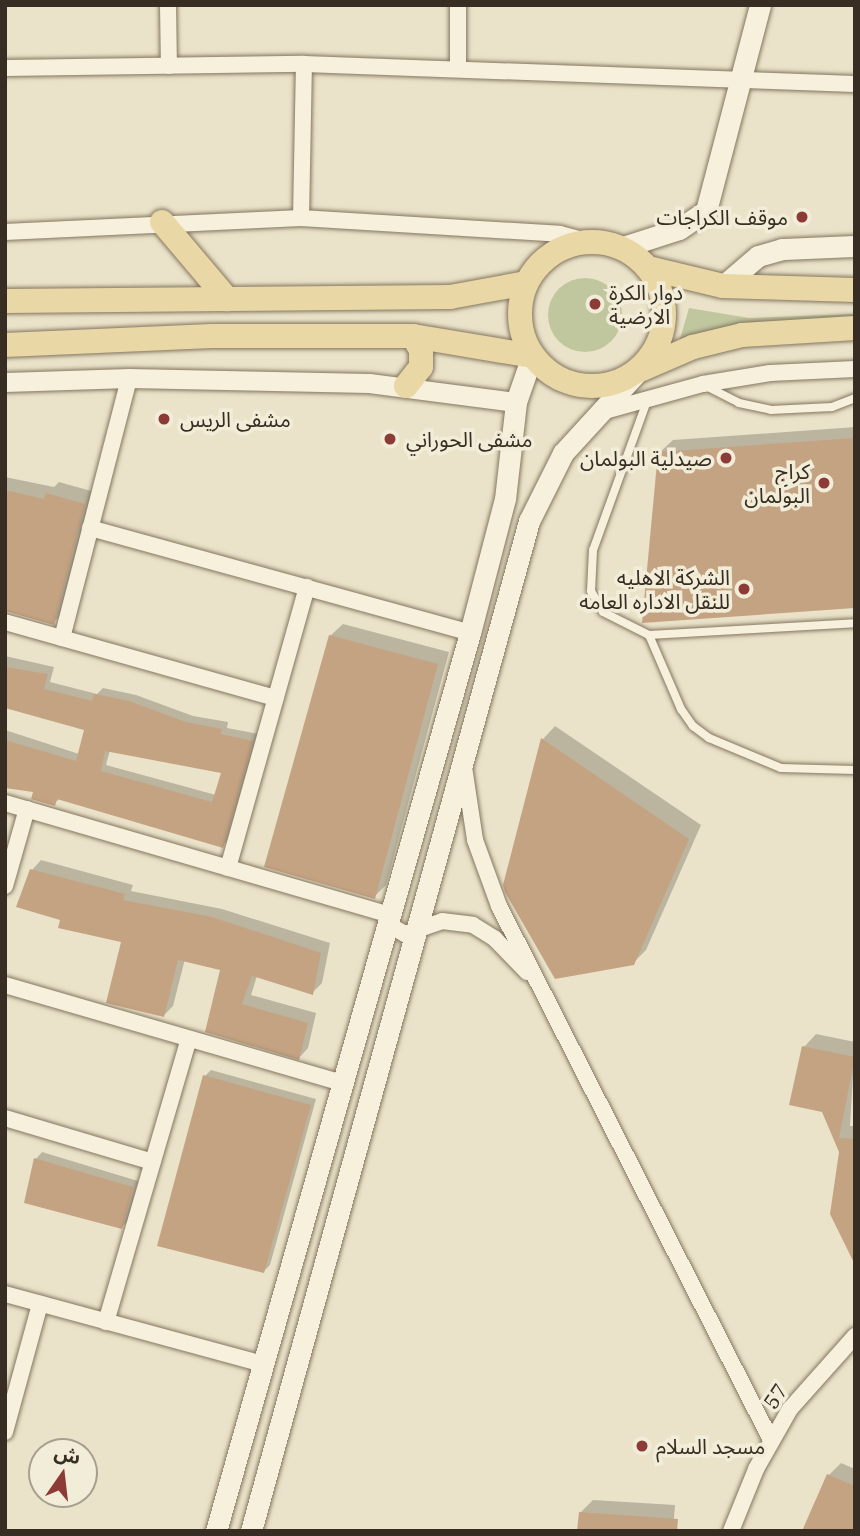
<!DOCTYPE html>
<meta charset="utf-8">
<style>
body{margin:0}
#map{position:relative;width:860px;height:1536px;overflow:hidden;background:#eae3c9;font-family:"IBM Plex Serif","Noto Sans Arabic",serif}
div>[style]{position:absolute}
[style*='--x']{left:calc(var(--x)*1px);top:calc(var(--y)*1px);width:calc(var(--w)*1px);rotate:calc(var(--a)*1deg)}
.green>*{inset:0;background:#c0c79e}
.round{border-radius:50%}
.shadow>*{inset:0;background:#0003}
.building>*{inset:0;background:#c4a383}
.roads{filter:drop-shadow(0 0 2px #857660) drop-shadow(0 0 2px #857660)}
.service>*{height:8px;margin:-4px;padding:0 4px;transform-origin:4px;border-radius:4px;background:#f6f0dc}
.minor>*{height:16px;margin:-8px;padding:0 8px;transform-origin:8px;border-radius:8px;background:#f6f0dc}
.tertiary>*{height:19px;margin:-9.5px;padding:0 9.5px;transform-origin:9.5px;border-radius:9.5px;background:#f6f0dc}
.secondary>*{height:21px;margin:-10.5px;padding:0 10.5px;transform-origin:10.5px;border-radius:10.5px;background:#f6f0dc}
.primary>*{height:24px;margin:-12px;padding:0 12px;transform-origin:12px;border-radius:12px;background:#e9d8a6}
.primary>.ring{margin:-12px;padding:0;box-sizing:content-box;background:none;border:24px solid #e9d8a6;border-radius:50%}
.dots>*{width:19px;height:19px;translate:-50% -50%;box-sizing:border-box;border:4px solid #f2edd8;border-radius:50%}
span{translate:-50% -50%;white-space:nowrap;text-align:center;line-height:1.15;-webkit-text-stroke:7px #f2edd8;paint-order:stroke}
.poi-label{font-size:21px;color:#372d22}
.right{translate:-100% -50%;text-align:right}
.left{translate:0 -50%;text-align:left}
.street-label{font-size:21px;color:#372d22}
.frame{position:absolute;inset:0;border:7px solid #372d22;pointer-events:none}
.north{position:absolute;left:28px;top:1438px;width:70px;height:70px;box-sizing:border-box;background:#f2edd8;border:2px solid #a7a08f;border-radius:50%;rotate:14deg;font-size:19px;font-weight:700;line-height:28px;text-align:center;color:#372d22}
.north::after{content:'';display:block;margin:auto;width:24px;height:32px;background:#8d3b36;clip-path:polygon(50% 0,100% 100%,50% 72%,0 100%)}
</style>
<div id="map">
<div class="green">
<i class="round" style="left:548px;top:278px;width:74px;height:74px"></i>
<i style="clip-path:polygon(689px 308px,749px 318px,855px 314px,855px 325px,680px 339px)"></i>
</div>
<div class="shadow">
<i style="clip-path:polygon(855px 427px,855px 607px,659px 453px,673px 440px)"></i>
<i style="clip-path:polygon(5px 477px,54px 487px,59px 482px,95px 492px,65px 611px,53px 623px,5px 610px)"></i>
<i style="clip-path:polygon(343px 624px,449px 652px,386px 885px,374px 897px,330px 636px)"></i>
<i style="clip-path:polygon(evenodd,5px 656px,54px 667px,50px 682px,97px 694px,103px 688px,136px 695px,193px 716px,228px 722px,227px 728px,259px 734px,229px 839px,222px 846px,60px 798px,54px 804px,35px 791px,5px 787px,5px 730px,79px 754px,86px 729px,5px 706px,5px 656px,110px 750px,223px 772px,216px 795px,106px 765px,110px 750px)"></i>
<i style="clip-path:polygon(555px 726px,701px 825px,646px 950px,633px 963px,543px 739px)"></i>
<i style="clip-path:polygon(41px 860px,133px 885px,131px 891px,222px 909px,330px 943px,322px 983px,312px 993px,257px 976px,251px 995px,316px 1013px,308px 1048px,299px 1058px,207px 1031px,222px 969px,185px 959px,173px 1006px,164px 1015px,123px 940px,63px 919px,32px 870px)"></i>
<i style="clip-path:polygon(816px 1034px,855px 1042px,850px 1126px,855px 1126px,855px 1261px,840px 1152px,804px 1047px)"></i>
<i style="clip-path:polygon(211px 1070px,316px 1099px,270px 1265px,264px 1271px,205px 1076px)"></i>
<i style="clip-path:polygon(42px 1152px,138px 1181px,128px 1221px,122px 1227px,36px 1159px)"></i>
<i style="clip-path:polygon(841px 1463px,855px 1469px,855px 1531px,829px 1475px)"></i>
<i style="clip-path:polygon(593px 1500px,675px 1505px,673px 1531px,580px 1513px)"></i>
</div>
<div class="building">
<i style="clip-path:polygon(855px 438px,855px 608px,642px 623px,658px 452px)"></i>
<i style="clip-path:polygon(5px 490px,44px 499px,46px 493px,85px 504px,54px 625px,5px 611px)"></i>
<i style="clip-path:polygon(329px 635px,438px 664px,375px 899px,264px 867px)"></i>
<i style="clip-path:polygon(evenodd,5px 667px,48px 674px,44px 689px,92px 701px,94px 694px,129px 701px,186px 722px,222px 729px,221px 734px,253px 741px,223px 848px,57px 799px,55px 806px,31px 799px,33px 792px,5px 788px,5px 740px,76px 761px,84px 730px,5px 708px,5px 667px,105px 751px,221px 773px,212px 802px,101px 771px,105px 751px)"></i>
<i style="clip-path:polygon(541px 738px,689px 839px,634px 965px,555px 979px,505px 892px,503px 885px)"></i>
<i style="clip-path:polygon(30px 869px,125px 894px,123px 900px,212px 917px,321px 953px,313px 995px,252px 976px,242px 1004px,308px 1023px,299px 1060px,205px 1032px,220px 970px,178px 960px,164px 1017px,106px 1003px,121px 942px,58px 928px,60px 920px,16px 907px)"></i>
<i style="clip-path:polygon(802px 1046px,855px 1057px,839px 1138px,855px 1139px,855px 1265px,830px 1214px,839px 1152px,822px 1112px,789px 1105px)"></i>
<i style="clip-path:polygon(203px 1075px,311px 1105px,264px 1273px,157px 1246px)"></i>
<i style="clip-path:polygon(34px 1158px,133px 1187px,122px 1229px,24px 1203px)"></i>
<i style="clip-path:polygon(827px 1474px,855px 1486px,855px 1531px,802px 1531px)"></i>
<i style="clip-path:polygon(579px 1512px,678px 1519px,677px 1531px,577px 1531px)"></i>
</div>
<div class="roads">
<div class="service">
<i style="--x:706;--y:386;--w:37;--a:27"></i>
<i style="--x:739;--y:403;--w:33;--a:12"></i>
<i style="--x:771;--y:410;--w:61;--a:-2.8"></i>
<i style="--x:832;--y:407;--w:25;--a:-21"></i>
<i style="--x:647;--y:401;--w:158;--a:109.9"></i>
<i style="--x:593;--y:550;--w:41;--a:92.8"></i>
<i style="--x:591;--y:591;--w:24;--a:60"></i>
<i style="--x:603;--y:612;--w:51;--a:26.6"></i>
<i style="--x:649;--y:635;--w:206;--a:-3.3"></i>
<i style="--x:649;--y:635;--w:81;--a:66.6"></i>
<i style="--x:681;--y:709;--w:21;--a:55"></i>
<i style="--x:693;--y:726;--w:20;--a:37"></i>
<i style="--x:709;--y:738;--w:78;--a:22.6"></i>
<i style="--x:781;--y:768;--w:74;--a:1.5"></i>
</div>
<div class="minor">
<i style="--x:168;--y:5;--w:61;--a:89.1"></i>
<i style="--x:458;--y:5;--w:64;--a:90"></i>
<i style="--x:5;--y:68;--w:299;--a:-0.8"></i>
<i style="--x:304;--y:64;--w:551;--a:2.08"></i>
<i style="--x:301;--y:218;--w:154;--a:-88.9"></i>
<i style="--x:5;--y:232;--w:296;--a:-2.7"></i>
<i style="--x:301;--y:218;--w:259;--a:3.5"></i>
<i style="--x:560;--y:234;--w:31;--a:15"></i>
<i style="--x:601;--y:412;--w:106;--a:-15.4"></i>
<i style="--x:703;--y:384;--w:68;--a:-9.3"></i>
<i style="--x:770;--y:373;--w:85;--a:-2.7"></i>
<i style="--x:90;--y:528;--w:394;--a:15.4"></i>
<i style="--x:5;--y:622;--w:281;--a:15.7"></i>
<i style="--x:62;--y:638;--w:268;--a:-75.5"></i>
<i style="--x:464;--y:767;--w:74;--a:81.4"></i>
<i style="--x:475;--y:840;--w:70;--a:70"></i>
<i style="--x:499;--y:906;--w:599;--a:63.01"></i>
<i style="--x:5;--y:803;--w:399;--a:16.2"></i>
<i style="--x:388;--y:914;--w:12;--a:76"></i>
<i style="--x:391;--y:926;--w:16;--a:30"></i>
<i style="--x:405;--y:934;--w:39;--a:-19"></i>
<i style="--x:442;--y:921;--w:31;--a:7"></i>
<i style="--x:473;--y:925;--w:26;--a:32"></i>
<i style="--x:495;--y:939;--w:46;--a:45.9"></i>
<i style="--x:228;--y:868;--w:292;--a:-74.3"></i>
<i style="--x:5;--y:886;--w:80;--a:-74.1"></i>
<i style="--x:5;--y:985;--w:354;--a:16.2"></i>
<i style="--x:5;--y:1118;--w:154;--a:16.6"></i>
<i style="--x:5;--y:1294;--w:266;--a:15.2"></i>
<i style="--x:106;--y:1322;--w:295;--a:-73.7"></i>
<i style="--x:5;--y:1432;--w:133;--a:-74.7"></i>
<i style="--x:731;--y:1531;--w:67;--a:-68"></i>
<i style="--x:756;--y:1469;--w:69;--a:-60.5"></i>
<i style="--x:790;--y:1409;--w:98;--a:-48.3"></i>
</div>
<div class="tertiary">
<i style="--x:5;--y:382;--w:124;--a:-1.8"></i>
<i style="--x:129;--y:378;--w:240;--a:1.2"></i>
<i style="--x:369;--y:383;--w:148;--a:7.4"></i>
</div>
<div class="secondary">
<i style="--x:620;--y:248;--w:62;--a:-17.9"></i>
<i style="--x:679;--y:229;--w:32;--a:-34"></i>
<i style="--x:706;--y:211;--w:213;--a:-75.3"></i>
<i style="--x:723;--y:286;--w:46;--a:-40.6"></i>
<i style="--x:758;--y:256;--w:25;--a:-16"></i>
<i style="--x:782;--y:249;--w:73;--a:-2.4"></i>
<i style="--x:216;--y:1531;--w:933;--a:-74.21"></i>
<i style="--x:470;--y:633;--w:138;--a:-75.4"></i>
<i style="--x:505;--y:499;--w:98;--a:-83.5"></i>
<i style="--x:516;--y:402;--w:49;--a:-70.8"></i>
<i style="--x:251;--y:1531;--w:1048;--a:-74.61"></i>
<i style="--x:529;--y:521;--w:76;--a:-63.4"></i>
<i style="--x:563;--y:453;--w:113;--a:-47.5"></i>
</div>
<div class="primary">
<i style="--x:162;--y:222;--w:101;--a:49.8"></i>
<i class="ring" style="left:520px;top:242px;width:120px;height:120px"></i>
<i style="--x:648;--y:268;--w:77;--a:13.5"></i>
<i style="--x:723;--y:286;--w:132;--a:1.7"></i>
<i style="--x:5;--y:301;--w:445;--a:-0.5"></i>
<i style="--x:450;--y:297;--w:77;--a:-10.4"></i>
<i style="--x:5;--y:345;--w:207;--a:-2.5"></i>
<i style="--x:212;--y:336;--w:201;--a:0"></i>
<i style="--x:413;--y:336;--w:121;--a:9.5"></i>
<i style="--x:640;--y:370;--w:58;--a:-23.5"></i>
<i style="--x:693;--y:347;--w:50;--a:-13.8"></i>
<i style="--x:742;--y:335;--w:113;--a:-3.5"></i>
<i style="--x:406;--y:386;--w:24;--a:-52"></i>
<i style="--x:421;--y:367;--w:17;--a:-90"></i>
<i style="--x:421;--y:350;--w:16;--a:-120"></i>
</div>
</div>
<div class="dots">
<i style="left:802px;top:217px;background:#8d3b36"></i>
<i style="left:595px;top:304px;background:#8d3b36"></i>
<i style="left:164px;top:419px;background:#8d3b36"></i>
<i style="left:390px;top:439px;background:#8d3b36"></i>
<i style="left:726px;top:458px;background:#8d3b36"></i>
<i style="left:824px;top:483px;background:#8d3b36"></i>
<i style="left:744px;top:589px;background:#8d3b36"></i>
<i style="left:642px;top:1446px;background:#8d3b36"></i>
</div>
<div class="poi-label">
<span class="right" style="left:788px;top:217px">موقف الكراجات</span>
<span class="left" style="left:609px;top:304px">دوار الكرة<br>الارضية</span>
<span class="left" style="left:180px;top:419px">مشفى الريس</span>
<span class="left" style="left:406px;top:439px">مشفى الحوراني</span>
<span class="right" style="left:712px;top:458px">صيدلية البولمان</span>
<span class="right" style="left:810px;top:483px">كراج<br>البولمان</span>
<span class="right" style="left:730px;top:589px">الشركة الاهليه<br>للنقل الاداره العامه</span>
<span class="left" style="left:656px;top:1446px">مسجد السلام</span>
</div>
<div class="street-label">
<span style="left:775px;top:1396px;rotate:-56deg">57</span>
</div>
<div class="frame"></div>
<div class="north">ش</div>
</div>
